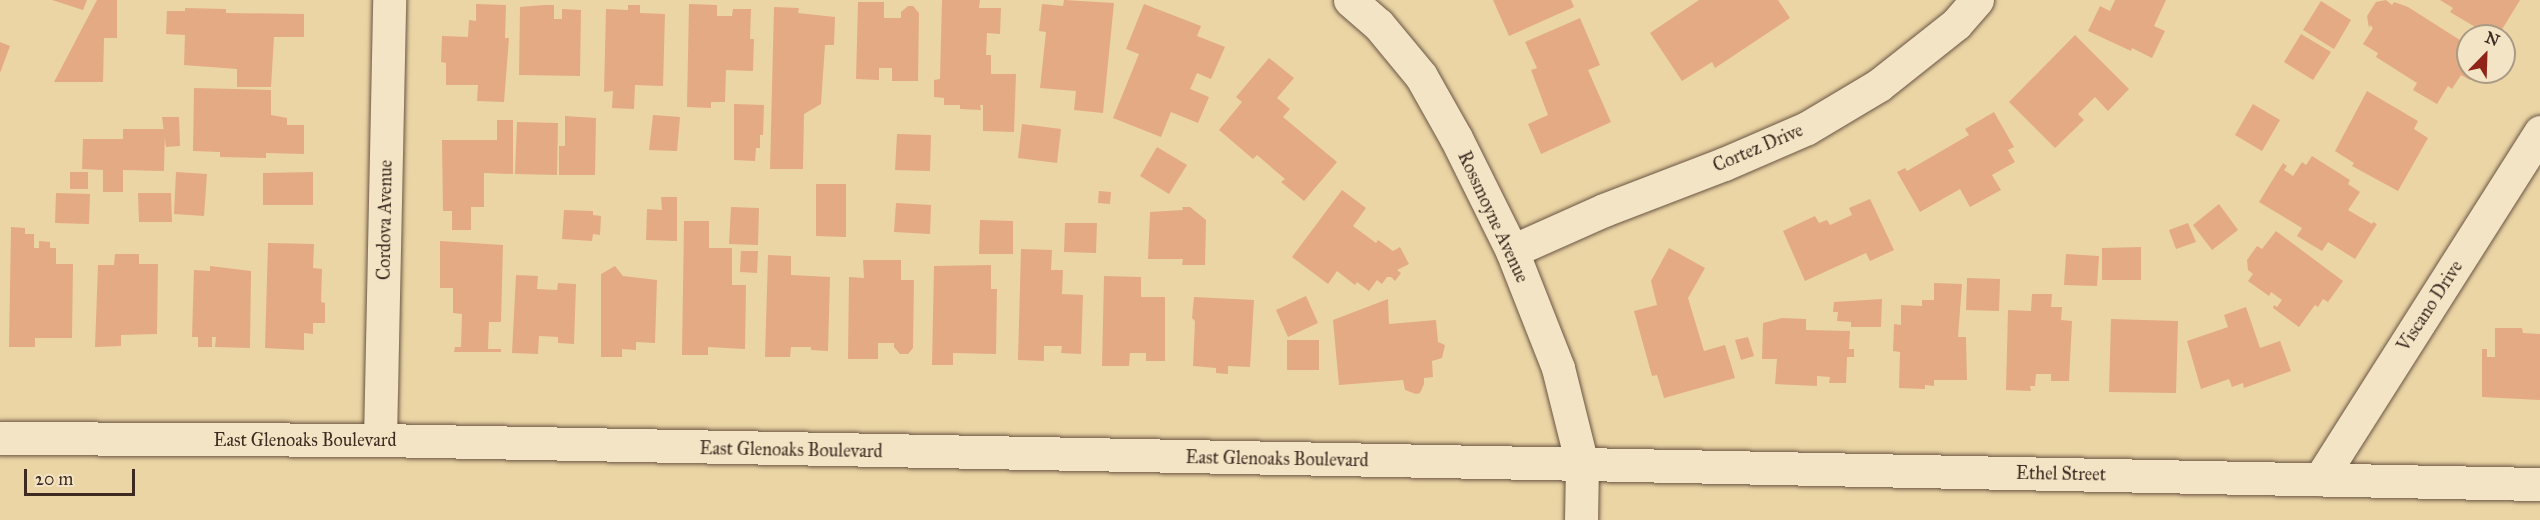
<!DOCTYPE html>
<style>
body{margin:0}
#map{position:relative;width:2540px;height:520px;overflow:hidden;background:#ebd5a5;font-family:"IM FELL Great Primer",serif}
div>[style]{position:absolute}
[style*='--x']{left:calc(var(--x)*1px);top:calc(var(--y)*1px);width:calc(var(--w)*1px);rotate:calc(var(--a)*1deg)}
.building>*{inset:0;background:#e4aa84}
.roads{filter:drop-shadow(0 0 2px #6a5543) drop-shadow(0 0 2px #6a5543)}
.minor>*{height:33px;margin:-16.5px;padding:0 16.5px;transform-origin:16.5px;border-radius:16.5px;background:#f2e4c4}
.tertiary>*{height:33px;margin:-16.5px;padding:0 16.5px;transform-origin:16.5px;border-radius:16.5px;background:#f2e4c4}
span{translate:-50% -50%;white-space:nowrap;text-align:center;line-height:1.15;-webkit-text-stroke:5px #f2e4c4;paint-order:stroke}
.street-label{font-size:18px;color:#3f2a22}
.north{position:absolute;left:2456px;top:24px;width:60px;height:60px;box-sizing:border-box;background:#f2e4c4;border:2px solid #aa9a83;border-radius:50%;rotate:23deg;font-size:16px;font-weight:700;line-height:24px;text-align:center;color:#3f2a22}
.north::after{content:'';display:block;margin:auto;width:21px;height:27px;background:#8f2418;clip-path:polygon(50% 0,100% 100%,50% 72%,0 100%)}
.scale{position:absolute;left:24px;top:469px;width:111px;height:27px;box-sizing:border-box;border:3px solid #3f2a22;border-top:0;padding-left:8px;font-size:18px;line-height:21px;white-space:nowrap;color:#3f2a22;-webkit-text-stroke:4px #f2e4c4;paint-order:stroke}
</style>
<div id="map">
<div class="building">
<i style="clip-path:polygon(52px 0,87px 0,83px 10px)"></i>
<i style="clip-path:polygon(97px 0,117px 0,117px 38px,104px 38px,103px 82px,54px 82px)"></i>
<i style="clip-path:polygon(942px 0,980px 0,979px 8px,1001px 8px,1000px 34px,987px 33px,986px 55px,991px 55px,991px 74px,1016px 74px,1014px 132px,983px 131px,983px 105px,980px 105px,981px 110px,960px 109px,960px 105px,944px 105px,944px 98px,934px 97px,934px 80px,940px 79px)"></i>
<i style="clip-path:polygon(1064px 0,1114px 3px,1103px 113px,1074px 110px,1076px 91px,1040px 88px,1046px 32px,1039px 31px,1042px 4px,1063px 6px)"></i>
<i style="clip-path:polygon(1493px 0,1571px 0,1574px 7px,1509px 36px)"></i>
<i style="clip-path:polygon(1699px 0,1778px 0,1790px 18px,1715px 68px,1712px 62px,1682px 81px,1650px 33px)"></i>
<i style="clip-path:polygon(2115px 0,2166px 0,2154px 26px,2165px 31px,2152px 58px,2132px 48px,2131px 51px,2088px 31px,2100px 6px,2110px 11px)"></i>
<i style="clip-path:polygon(2386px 0,2392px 5px,2394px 2px,2408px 7px,2463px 42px,2461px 45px,2468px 49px,2468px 72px,2475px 72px,2470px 80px,2461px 75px,2452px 89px,2448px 86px,2437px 104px,2413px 90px,2417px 83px,2376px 57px,2378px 53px,2363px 44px,2373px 28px,2370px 25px,2369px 28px,2367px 16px,2376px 2px)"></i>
<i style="clip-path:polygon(2440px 0,2520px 0,2498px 36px,2478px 36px,2482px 31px,2450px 12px,2453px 8px)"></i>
<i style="clip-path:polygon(2321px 1px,2351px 20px,2334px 49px,2303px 30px)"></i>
<i style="clip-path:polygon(858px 2px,884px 2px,884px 18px,901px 18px,901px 12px,908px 6px,913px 6px,919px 13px,918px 81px,892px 81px,892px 68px,879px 68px,879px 80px,856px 79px)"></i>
<i style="clip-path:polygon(476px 4px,506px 5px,505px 38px,509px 38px,504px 102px,477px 101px,478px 85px,446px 85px,446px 63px,441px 62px,442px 36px,468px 37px,469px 20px,476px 21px)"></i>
<i style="clip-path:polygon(689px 4px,717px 5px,717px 16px,732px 16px,733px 9px,751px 9px,750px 39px,754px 39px,753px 71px,726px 70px,725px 102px,711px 102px,711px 108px,687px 107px)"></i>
<i style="clip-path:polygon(1144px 4px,1201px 26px,1197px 36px,1225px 47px,1211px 79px,1197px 73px,1190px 89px,1209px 97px,1198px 123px,1171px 112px,1161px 137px,1113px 118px,1139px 54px,1126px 49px)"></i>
<i style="clip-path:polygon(544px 5px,554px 5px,554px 19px,562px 19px,562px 9px,581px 10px,580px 76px,519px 75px,520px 7px)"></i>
<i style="clip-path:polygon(628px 5px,640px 5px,640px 13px,665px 14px,663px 86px,635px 85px,634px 109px,612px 108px,613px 91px,604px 92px,606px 9px,628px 10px)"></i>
<i style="clip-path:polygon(774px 7px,799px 8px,798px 13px,835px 17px,834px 45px,825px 45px,821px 104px,804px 114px,803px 169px,770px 169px)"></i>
<i style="clip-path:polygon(185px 8px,226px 9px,226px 13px,304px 14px,304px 37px,274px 37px,271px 87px,237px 87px,237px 69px,184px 65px,185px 35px,166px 34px,167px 11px,185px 11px)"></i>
<i style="clip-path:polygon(1580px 18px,1600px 65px,1588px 70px,1611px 122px,1541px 154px,1528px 124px,1548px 115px,1531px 70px,1537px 68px,1525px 42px)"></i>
<i style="clip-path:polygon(2301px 34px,2331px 52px,2313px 80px,2284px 62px)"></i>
<i style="clip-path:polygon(2075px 35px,2129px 89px,2108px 111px,2095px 97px,2078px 114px,2084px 120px,2055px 148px,2009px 102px)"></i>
<i style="clip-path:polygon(0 42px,10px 46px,0 73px)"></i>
<i style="clip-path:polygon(1269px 58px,1294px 78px,1277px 98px,1290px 109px,1283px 117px,1337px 162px,1304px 201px,1281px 182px,1285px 179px,1257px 155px,1253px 159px,1219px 130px,1242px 102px,1236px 97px)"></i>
<i style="clip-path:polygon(194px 88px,271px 90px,271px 115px,287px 118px,287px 125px,304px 125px,304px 154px,266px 153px,266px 158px,220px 157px,220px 152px,193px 151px)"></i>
<i style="clip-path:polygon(2367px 91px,2418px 121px,2414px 129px,2428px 138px,2398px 191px,2352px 166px,2354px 163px,2335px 151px)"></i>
<i style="clip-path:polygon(734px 104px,764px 105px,763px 135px,760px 135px,760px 148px,756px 148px,755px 161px,734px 160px)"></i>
<i style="clip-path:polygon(2253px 104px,2280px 120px,2262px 151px,2235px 135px)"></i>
<i style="clip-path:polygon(1994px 112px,2014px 147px,2008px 150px,2015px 162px,1992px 175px,2001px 190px,1970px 207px,1960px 189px,1920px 212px,1897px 172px,1905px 168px,1907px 171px,1969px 135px,1965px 129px)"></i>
<i style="clip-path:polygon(653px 115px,680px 117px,677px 151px,649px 150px)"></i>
<i style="clip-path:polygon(565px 116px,596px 118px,595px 175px,559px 175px,559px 146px,565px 146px)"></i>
<i style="clip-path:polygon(162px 117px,179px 117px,180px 146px,166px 147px)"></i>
<i style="clip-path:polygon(497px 120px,513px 120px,513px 174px,484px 173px,484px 207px,471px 207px,471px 230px,452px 230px,452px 211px,443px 211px,442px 140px,497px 140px)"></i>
<i style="clip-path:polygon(517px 122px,558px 123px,557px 175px,515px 174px)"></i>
<i style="clip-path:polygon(1022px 124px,1061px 129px,1057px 163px,1018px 158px)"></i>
<i style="clip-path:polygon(123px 129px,165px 129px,164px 171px,123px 170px,123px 192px,103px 192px,103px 170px,82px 169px,83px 139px,123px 139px)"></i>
<i style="clip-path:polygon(897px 134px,931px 135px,930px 171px,895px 170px)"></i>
<i style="clip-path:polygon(1157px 147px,1187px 165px,1169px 194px,1140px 176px)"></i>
<i style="clip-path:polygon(2312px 156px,2350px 180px,2348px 184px,2360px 192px,2348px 210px,2372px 224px,2373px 222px,2377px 224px,2355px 259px,2328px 242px,2322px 251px,2297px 236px,2302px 228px,2259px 202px,2283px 163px,2287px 166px,2284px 170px,2293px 176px,2302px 162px,2306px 165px)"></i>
<i style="clip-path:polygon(70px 172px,88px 172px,88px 189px,70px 189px)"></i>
<i style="clip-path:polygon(176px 172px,207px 174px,204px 216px,174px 214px)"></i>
<i style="clip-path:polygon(313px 172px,313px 205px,263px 205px,263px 173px)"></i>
<i style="clip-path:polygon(816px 184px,846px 184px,846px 237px,816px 236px)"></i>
<i style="clip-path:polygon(1342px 190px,1366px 208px,1353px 226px,1376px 243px,1378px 240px,1393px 251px,1400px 247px,1409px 264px,1397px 270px,1401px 273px,1395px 281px,1391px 277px,1387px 277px,1382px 284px,1377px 280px,1369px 291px,1357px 282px,1355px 285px,1337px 271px,1328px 284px,1292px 257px)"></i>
<i style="clip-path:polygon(1099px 191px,1111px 192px,1110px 204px,1098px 203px)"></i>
<i style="clip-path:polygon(56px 193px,90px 194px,89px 224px,55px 223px)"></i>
<i style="clip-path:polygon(138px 193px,171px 193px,172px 222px,139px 222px)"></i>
<i style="clip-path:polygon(661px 197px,677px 197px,677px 241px,646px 240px,647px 209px,662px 210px)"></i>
<i style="clip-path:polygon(1870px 199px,1894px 250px,1870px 261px,1866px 253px,1805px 281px,1783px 231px,1815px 216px,1819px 223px,1827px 220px,1830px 225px,1852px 215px,1849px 208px)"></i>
<i style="clip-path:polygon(896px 203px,931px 205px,930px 234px,894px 232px)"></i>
<i style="clip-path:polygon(2219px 204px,2238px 230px,2212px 250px,2193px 225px)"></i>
<i style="clip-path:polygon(731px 207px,759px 208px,758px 245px,729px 244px)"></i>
<i style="clip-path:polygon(1182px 207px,1190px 207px,1206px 220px,1205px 265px,1182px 265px,1183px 259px,1148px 259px,1150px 212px,1183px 210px)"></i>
<i style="clip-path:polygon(564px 210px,593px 211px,593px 215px,601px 216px,600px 235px,593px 234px,592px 241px,562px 239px)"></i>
<i style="clip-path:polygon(980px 220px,1013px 221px,1013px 254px,979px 254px)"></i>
<i style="clip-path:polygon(684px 221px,709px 221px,709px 248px,732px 248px,732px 285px,746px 285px,745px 349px,708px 347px,708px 355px,682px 355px)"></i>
<i style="clip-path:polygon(1065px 223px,1097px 223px,1096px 253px,1064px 252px)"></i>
<i style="clip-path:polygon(2188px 223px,2196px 242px,2176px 249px,2169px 230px)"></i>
<i style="clip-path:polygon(11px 227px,25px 228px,25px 234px,34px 234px,34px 248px,39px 248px,39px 241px,50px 242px,50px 248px,56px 248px,56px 264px,73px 264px,72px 338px,35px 338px,35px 347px,9px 347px)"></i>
<i style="clip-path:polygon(2276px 231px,2343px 281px,2328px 302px,2323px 299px,2318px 307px,2315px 305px,2299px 327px,2273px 308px,2274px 305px,2277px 307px,2282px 300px,2271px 292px,2269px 296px,2248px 281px,2253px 274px,2248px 270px,2247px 260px,2257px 246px,2262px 249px)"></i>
<i style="clip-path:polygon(440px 241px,503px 245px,501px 322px,489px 322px,488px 349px,501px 349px,501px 352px,454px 352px,455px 347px,461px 347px,462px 314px,453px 313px,453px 288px,440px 288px)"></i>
<i style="clip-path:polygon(268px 243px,314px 244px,313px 268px,322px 269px,321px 302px,325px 303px,325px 323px,313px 323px,313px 334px,304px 333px,304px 350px,265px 348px)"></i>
<i style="clip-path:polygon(2141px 247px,2141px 280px,2102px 280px,2102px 248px)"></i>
<i style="clip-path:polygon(1669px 248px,1705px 268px,1688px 298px,1704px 351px,1725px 345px,1735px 378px,1664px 398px,1657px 375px,1652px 376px,1634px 311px,1657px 305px,1651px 281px)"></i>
<i style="clip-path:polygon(1021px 249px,1052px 250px,1051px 270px,1063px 270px,1062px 294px,1083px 295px,1081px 354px,1061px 353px,1062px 346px,1044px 346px,1044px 361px,1018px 360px)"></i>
<i style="clip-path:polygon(741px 251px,758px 251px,757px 273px,740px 272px)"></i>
<i style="clip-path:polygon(115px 254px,139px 254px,139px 264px,158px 264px,157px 334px,121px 335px,121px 346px,95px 347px,98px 265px,114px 265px)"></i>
<i style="clip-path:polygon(2066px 254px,2099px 256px,2097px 286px,2064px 285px)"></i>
<i style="clip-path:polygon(768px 255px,791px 256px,791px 275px,830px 277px,828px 351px,811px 350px,811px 347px,791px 347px,790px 357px,765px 357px)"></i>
<i style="clip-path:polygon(863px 260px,901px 260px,901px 280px,914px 280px,913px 348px,908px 354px,900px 354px,894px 347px,894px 343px,878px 343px,878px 359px,848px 359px,849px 277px,864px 278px)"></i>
<i style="clip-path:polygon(991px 265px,991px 289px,997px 289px,996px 354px,953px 353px,953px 365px,932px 365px,934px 266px)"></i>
<i style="clip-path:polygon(210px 266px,251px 271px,250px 348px,215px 347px,216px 337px,212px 337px,212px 347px,198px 347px,198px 337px,192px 337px,194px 270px,210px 271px)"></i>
<i style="clip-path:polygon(615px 266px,623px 276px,657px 280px,655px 343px,636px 342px,636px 350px,622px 349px,622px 357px,601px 357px,601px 274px)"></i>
<i style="clip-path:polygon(516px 275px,538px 276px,537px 289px,557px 290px,558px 283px,576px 284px,574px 344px,558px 343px,558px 337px,539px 336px,538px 354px,512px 353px)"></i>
<i style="clip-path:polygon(1104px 276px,1141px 277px,1141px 297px,1165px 297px,1165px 361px,1146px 361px,1146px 353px,1130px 353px,1129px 366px,1102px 366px)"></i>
<i style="clip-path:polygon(1967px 278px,2000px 279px,1999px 311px,1966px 310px)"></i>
<i style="clip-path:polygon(1934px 283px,1962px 284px,1958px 337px,1966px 337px,1967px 380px,1934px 380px,1934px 386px,1925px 385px,1925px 389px,1899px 388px,1900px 352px,1893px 351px,1894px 324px,1901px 325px,1901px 305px,1922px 306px,1922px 300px,1934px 300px)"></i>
<i style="clip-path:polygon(2032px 294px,2052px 294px,2051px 307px,2062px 307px,2061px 320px,2072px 321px,2069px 381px,2051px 381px,2051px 374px,2036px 374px,2035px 386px,2030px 386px,2031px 391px,2006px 390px,2008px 310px,2031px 311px)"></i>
<i style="clip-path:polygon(1306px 296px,1318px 323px,1288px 337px,1276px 310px)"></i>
<i style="clip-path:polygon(1194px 297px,1254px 300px,1250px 367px,1228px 366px,1228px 374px,1216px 373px,1216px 368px,1193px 366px,1195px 321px,1192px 318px)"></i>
<i style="clip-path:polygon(1388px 299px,1389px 324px,1436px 320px,1438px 342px,1445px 345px,1442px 358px,1432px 361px,1433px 377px,1424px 378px,1424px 384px,1420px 393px,1416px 394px,1405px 390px,1403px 380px,1339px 385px,1333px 320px)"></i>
<i style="clip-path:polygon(1882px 299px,1881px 327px,1851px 327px,1851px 322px,1837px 321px,1838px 312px,1833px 312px,1834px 302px)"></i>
<i style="clip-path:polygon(2246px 307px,2260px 348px,2280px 341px,2291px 371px,2244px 388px,2243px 383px,2232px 387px,2229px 379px,2201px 389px,2187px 341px,2228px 327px,2224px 315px)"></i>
<i style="clip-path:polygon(1782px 318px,1806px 319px,1806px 330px,1850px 331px,1849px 349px,1854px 349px,1854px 357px,1847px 357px,1846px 383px,1829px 383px,1830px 377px,1817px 376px,1817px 386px,1775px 384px,1777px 359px,1762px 359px,1763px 323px)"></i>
<i style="clip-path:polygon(2111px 319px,2178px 321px,2176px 393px,2109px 392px)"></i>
<i style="clip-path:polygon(2495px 328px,2522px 328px,2523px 333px,2540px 334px,2540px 400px,2482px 397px,2482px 349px,2487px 349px,2487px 357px,2495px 357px)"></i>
<i style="clip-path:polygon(1748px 337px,1754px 356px,1741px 360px,1735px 340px)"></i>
<i style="clip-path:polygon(1287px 340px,1319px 340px,1319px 370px,1287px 370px)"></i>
</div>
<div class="roads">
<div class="minor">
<i style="--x:1512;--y:251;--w:101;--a:-24"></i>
<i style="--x:1604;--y:210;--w:129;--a:-21"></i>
<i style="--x:1724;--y:164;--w:90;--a:-23.4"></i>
<i style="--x:1807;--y:128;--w:84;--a:-30.8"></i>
<i style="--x:1879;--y:85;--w:98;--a:-38.4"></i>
<i style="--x:1956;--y:24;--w:32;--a:-49"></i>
<i style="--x:380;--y:440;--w:440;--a:-88.8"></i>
<i style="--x:1582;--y:464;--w:958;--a:1.2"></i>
<i style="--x:2320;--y:479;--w:411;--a:-57.6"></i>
</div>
<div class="tertiary">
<i style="--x:1350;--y:0;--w:37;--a:41"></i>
<i style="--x:1378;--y:24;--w:67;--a:50.4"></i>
<i style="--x:1421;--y:76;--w:71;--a:60.6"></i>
<i style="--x:1456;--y:138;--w:126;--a:63.6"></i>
<i style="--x:1512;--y:251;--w:126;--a:68.5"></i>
<i style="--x:1558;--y:368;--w:99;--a:76"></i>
<i style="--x:1582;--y:464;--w:56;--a:91"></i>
<i style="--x:0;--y:438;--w:380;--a:0.3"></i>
<i style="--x:380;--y:440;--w:1202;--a:1.14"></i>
</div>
</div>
<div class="street-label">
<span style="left:1758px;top:148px;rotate:-23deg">Cortez Drive</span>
<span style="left:1493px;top:217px;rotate:65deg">Rossmoyne Avenue</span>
<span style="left:385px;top:220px;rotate:-89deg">Cordova Avenue</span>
<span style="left:2430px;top:306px;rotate:-57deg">Viscano Drive</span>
<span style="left:305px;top:440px">East Glenoaks Boulevard</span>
<span style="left:791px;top:450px;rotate:1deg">East Glenoaks Boulevard</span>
<span style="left:1277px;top:459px;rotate:1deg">East Glenoaks Boulevard</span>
<span style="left:2061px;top:474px;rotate:1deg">Ethel Street</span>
</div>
<div class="north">N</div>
<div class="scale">20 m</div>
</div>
